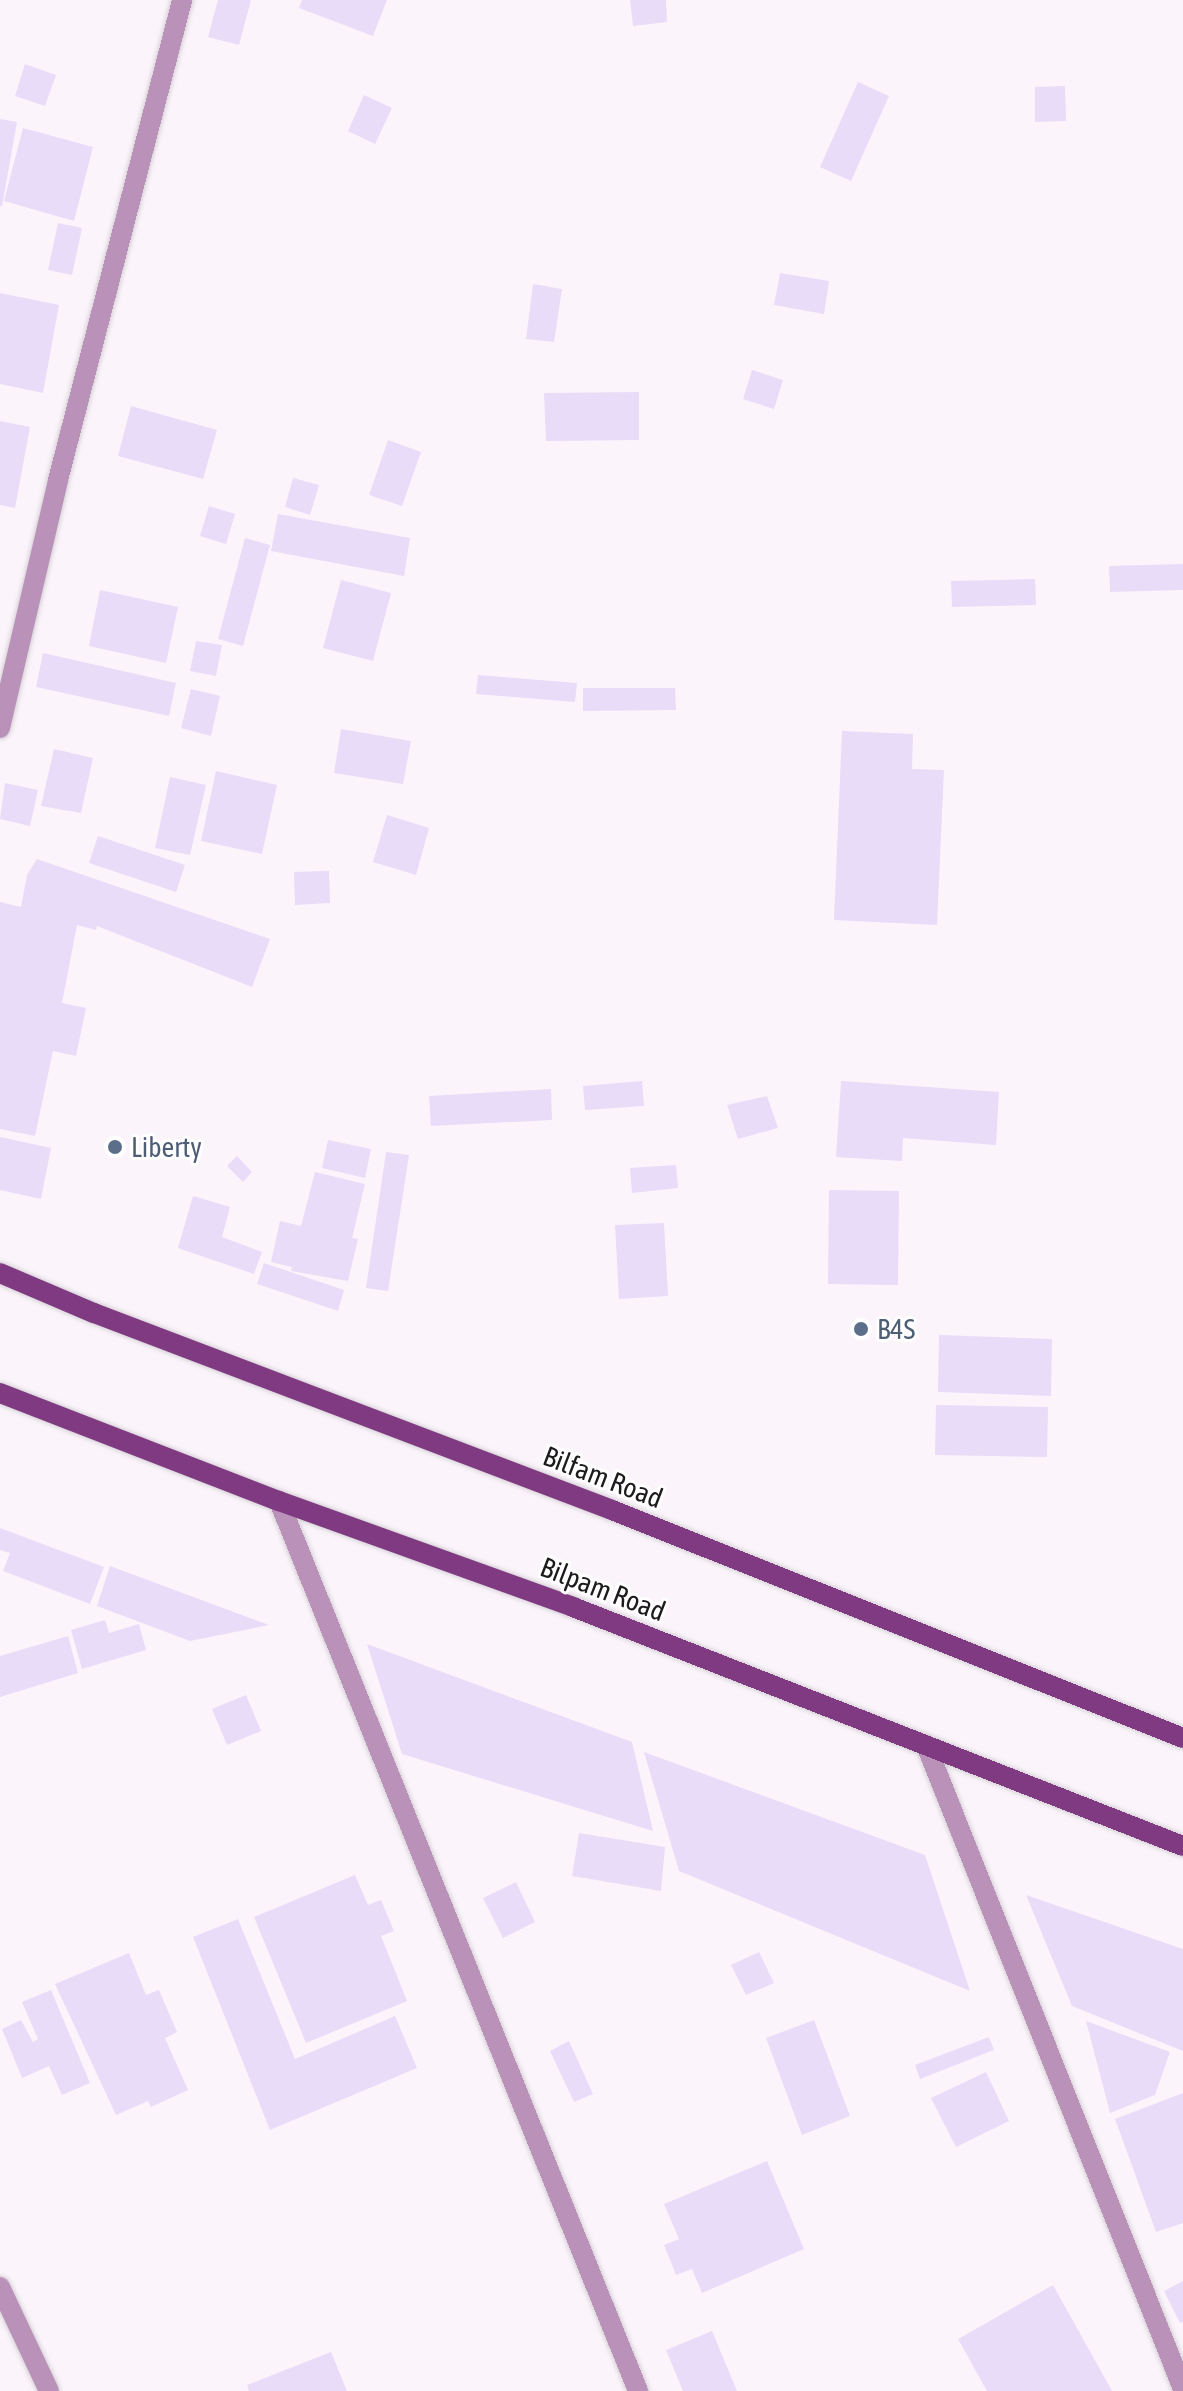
<!DOCTYPE html>
<style>
body{margin:0}
#map{position:relative;width:1183px;height:2391px;overflow:hidden;background:#fbf5fb;font-family:"Asap Condensed",sans-serif}
div>[style]{position:absolute}
[style*='--x']{left:calc(var(--x)*1px);top:calc(var(--y)*1px);width:calc(var(--w)*1px);rotate:calc(var(--a)*1deg)}
.building>*{inset:0;background:#e8dcf8}
.roads{filter:drop-shadow(0 0 2px #d7d2d7) drop-shadow(0 0 2px #d7d2d7)}
.minor>*{height:20px;margin:-10px;padding:0 10px;transform-origin:10px;border-radius:10px;background:#b991b9}
.primary>*{height:20px;margin:-10px;padding:0 10px;transform-origin:10px;border-radius:10px;background:#7f3a82}
.dots>*{width:22px;height:22px;translate:-50% -50%;box-sizing:border-box;border:4px solid #fff;border-radius:50%}
span{translate:-50% -50%;white-space:nowrap;text-align:center;line-height:1.15;-webkit-text-stroke:6px #fff;paint-order:stroke}
.service-label{font-size:28px;color:#4e5e75}
.left{translate:0 -50%;text-align:left}
.street-label{font-size:28px;color:#1d1b1d}
</style>
<div id="map">
<div class="building">
<i style="clip-path:polygon(218px 0,251px 0,239px 45px,208px 37px)"></i>
<i style="clip-path:polygon(302px 0,387px 0,373px 36px,299px 8px)"></i>
<i style="clip-path:polygon(630px 0,666px 0,667px 22px,633px 26px)"></i>
<i style="clip-path:polygon(25px 64px,56px 75px,45px 106px,15px 96px)"></i>
<i style="clip-path:polygon(858px 82px,889px 96px,851px 181px,820px 167px)"></i>
<i style="clip-path:polygon(1065px 86px,1066px 121px,1035px 122px,1035px 87px)"></i>
<i style="clip-path:polygon(364px 95px,392px 108px,375px 144px,348px 131px)"></i>
<i style="clip-path:polygon(0 119px,17px 122px,2px 206px,0 206px)"></i>
<i style="clip-path:polygon(23px 128px,93px 147px,74px 221px,4px 201px)"></i>
<i style="clip-path:polygon(58px 223px,82px 228px,72px 275px,48px 270px)"></i>
<i style="clip-path:polygon(780px 273px,829px 281px,824px 314px,774px 305px)"></i>
<i style="clip-path:polygon(533px 284px,562px 289px,554px 342px,526px 339px)"></i>
<i style="clip-path:polygon(0 293px,59px 305px,43px 393px,0 384px)"></i>
<i style="clip-path:polygon(752px 370px,783px 380px,774px 409px,743px 399px)"></i>
<i style="clip-path:polygon(639px 392px,639px 440px,546px 441px,544px 393px)"></i>
<i style="clip-path:polygon(131px 406px,217px 430px,203px 479px,118px 456px)"></i>
<i style="clip-path:polygon(0 421px,30px 427px,15px 508px,0 505px)"></i>
<i style="clip-path:polygon(388px 440px,421px 452px,402px 506px,369px 495px)"></i>
<i style="clip-path:polygon(293px 478px,319px 485px,310px 515px,285px 507px)"></i>
<i style="clip-path:polygon(209px 506px,235px 514px,226px 544px,200px 536px)"></i>
<i style="clip-path:polygon(278px 514px,410px 538px,404px 576px,271px 551px)"></i>
<i style="clip-path:polygon(245px 538px,270px 545px,243px 646px,218px 639px)"></i>
<i style="clip-path:polygon(1183px 564px,1183px 590px,1110px 592px,1109px 566px)"></i>
<i style="clip-path:polygon(1035px 579px,1036px 605px,952px 607px,951px 581px)"></i>
<i style="clip-path:polygon(341px 580px,391px 593px,373px 661px,323px 648px)"></i>
<i style="clip-path:polygon(100px 590px,178px 607px,166px 663px,89px 646px)"></i>
<i style="clip-path:polygon(196px 641px,222px 645px,216px 676px,190px 671px)"></i>
<i style="clip-path:polygon(43px 653px,176px 683px,169px 716px,36px 687px)"></i>
<i style="clip-path:polygon(478px 675px,577px 683px,575px 702px,476px 694px)"></i>
<i style="clip-path:polygon(583px 688px,675px 688px,676px 710px,583px 711px)"></i>
<i style="clip-path:polygon(191px 689px,220px 696px,211px 736px,181px 728px)"></i>
<i style="clip-path:polygon(341px 729px,411px 741px,403px 784px,334px 773px)"></i>
<i style="clip-path:polygon(842px 731px,913px 734px,912px 769px,944px 770px,937px 925px,834px 920px)"></i>
<i style="clip-path:polygon(54px 749px,93px 758px,81px 813px,41px 806px)"></i>
<i style="clip-path:polygon(216px 771px,277px 785px,262px 854px,201px 841px)"></i>
<i style="clip-path:polygon(170px 777px,206px 785px,190px 855px,155px 848px)"></i>
<i style="clip-path:polygon(5px 783px,38px 790px,30px 826px,0 819px)"></i>
<i style="clip-path:polygon(387px 815px,429px 828px,416px 875px,373px 862px)"></i>
<i style="clip-path:polygon(98px 836px,185px 865px,176px 892px,89px 863px)"></i>
<i style="clip-path:polygon(37px 859px,270px 939px,252px 987px,97px 926px,96px 930px,77px 925px,62px 1003px,86px 1008px,76px 1056px,53px 1051px,35px 1136px,0 1129px,0 902px,21px 907px,27px 875px)"></i>
<i style="clip-path:polygon(329px 871px,330px 903px,295px 905px,294px 872px)"></i>
<i style="clip-path:polygon(642px 1081px,644px 1106px,585px 1110px,583px 1086px)"></i>
<i style="clip-path:polygon(841px 1081px,999px 1092px,996px 1145px,903px 1138px,902px 1161px,836px 1157px)"></i>
<i style="clip-path:polygon(551px 1089px,552px 1120px,431px 1126px,429px 1096px)"></i>
<i style="clip-path:polygon(767px 1096px,778px 1128px,738px 1139px,727px 1105px)"></i>
<i style="clip-path:polygon(0 1137px,51px 1148px,41px 1199px,0 1190px)"></i>
<i style="clip-path:polygon(328px 1140px,371px 1149px,365px 1178px,322px 1168px)"></i>
<i style="clip-path:polygon(386px 1152px,409px 1155px,388px 1291px,366px 1288px)"></i>
<i style="clip-path:polygon(237px 1156px,252px 1172px,243px 1182px,227px 1166px)"></i>
<i style="clip-path:polygon(676px 1165px,678px 1188px,632px 1193px,630px 1168px)"></i>
<i style="clip-path:polygon(315px 1172px,365px 1184px,352px 1238px,358px 1239px,348px 1281px,291px 1271px,292px 1267px,271px 1262px,280px 1221px,301px 1226px)"></i>
<i style="clip-path:polygon(829px 1190px,899px 1191px,898px 1285px,828px 1284px)"></i>
<i style="clip-path:polygon(193px 1196px,230px 1207px,222px 1237px,262px 1252px,254px 1274px,178px 1248px)"></i>
<i style="clip-path:polygon(664px 1223px,668px 1296px,619px 1299px,615px 1225px)"></i>
<i style="clip-path:polygon(264px 1263px,344px 1290px,338px 1311px,257px 1284px)"></i>
<i style="clip-path:polygon(939px 1335px,1052px 1339px,1051px 1396px,938px 1392px)"></i>
<i style="clip-path:polygon(936px 1405px,1048px 1407px,1047px 1457px,935px 1455px)"></i>
<i style="clip-path:polygon(0 1528px,104px 1567px,90px 1604px,3px 1571px,10px 1553px,0 1550px)"></i>
<i style="clip-path:polygon(110px 1566px,269px 1625px,190px 1641px,97px 1606px)"></i>
<i style="clip-path:polygon(105px 1620px,109px 1633px,139px 1624px,146px 1650px,82px 1669px,71px 1630px)"></i>
<i style="clip-path:polygon(68px 1636px,78px 1673px,0 1697px,0 1656px)"></i>
<i style="clip-path:polygon(367px 1644px,632px 1742px,653px 1831px,402px 1754px)"></i>
<i style="clip-path:polygon(246px 1695px,261px 1731px,227px 1745px,212px 1709px)"></i>
<i style="clip-path:polygon(644px 1752px,925px 1855px,970px 1991px,679px 1871px)"></i>
<i style="clip-path:polygon(579px 1833px,665px 1847px,661px 1891px,572px 1876px)"></i>
<i style="clip-path:polygon(355px 1875px,368px 1905px,381px 1900px,394px 1931px,381px 1936px,407px 2001px,306px 2043px,254px 1917px)"></i>
<i style="clip-path:polygon(516px 1882px,535px 1922px,503px 1938px,483px 1898px)"></i>
<i style="clip-path:polygon(1026px 1895px,1183px 1949px,1183px 2051px,1072px 2006px)"></i>
<i style="clip-path:polygon(238px 1919px,295px 2059px,395px 2016px,417px 2068px,270px 2130px,193px 1937px)"></i>
<i style="clip-path:polygon(759px 1952px,774px 1983px,746px 1995px,731px 1965px)"></i>
<i style="clip-path:polygon(129px 1953px,146px 1995px,159px 1990px,177px 2032px,165px 2038px,188px 2090px,151px 2107px,148px 2101px,116px 2115px,55px 1984px)"></i>
<i style="clip-path:polygon(51px 1990px,90px 2083px,62px 2095px,49px 2066px,22px 2078px,2px 2029px,21px 2020px,33px 2042px,38px 2039px,22px 2002px)"></i>
<i style="clip-path:polygon(814px 2020px,850px 2116px,802px 2135px,766px 2038px)"></i>
<i style="clip-path:polygon(1086px 2021px,1170px 2052px,1155px 2095px,1110px 2113px)"></i>
<i style="clip-path:polygon(989px 2037px,994px 2050px,920px 2079px,915px 2065px)"></i>
<i style="clip-path:polygon(569px 2041px,593px 2094px,574px 2102px,550px 2051px)"></i>
<i style="clip-path:polygon(986px 2072px,1009px 2121px,956px 2147px,931px 2098px)"></i>
<i style="clip-path:polygon(1183px 2093px,1183px 2223px,1156px 2232px,1115px 2119px)"></i>
<i style="clip-path:polygon(767px 2161px,804px 2249px,702px 2293px,692px 2269px,676px 2275px,664px 2245px,679px 2239px,664px 2204px)"></i>
<i style="clip-path:polygon(1183px 2281px,1183px 2322px,1180px 2323px,1164px 2291px)"></i>
<i style="clip-path:polygon(1053px 2285px,1112px 2391px,987px 2391px,958px 2339px)"></i>
<i style="clip-path:polygon(712px 2331px,737px 2391px,683px 2391px,666px 2350px)"></i>
<i style="clip-path:polygon(331px 2352px,347px 2391px,249px 2391px,247px 2385px)"></i>
</div>
<div class="roads">
<div class="minor">
<i style="--x:0;--y:728;--w:255;--a:-76.8"></i>
<i style="--x:58;--y:480;--w:496;--a:-75.5"></i>
<i style="--x:279;--y:1501;--w:960;--a:68.03"></i>
<i style="--x:926;--y:1745;--w:693;--a:68.24"></i>
<i style="--x:0;--y:2287;--w:115;--a:64.8"></i>
</div>
<div class="primary">
<i style="--x:0;--y:1273;--w:102;--a:23.1"></i>
<i style="--x:94;--y:1313;--w:554;--a:20.82"></i>
<i style="--x:612;--y:1510;--w:615;--a:21.77"></i>
<i style="--x:0;--y:1393;--w:299;--a:21.2"></i>
<i style="--x:279;--y:1501;--w:313;--a:19.8"></i>
<i style="--x:573;--y:1607;--w:655;--a:21.4"></i>
</div>
</div>
<div class="dots">
<i style="left:115px;top:1147px;background:#5c6f8a"></i>
<i style="left:861px;top:1329px;background:#5c6f8a"></i>
</div>
<div class="service-label">
<span class="left" style="left:131px;top:1147px">Liberty</span>
<span class="left" style="left:877px;top:1329px">B4S</span>
</div>
<div class="street-label">
<span style="left:603px;top:1477px;rotate:21deg">Bilfam Road</span>
<span style="left:603px;top:1589px;rotate:21deg">Bilpam Road</span>
</div>
</div>
